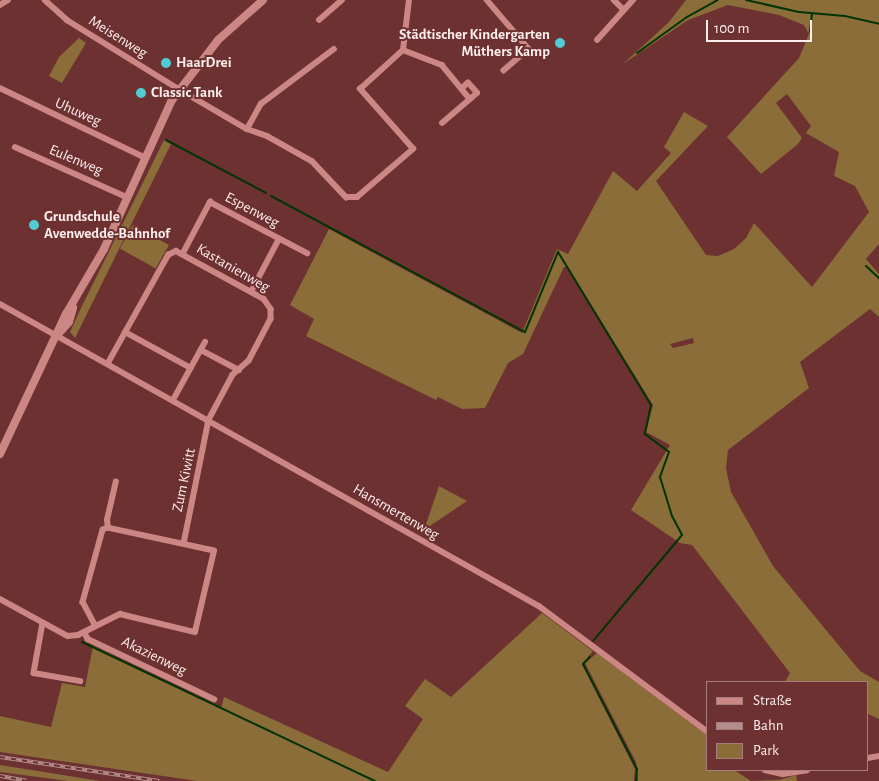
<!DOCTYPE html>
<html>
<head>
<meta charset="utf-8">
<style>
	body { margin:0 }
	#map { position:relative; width:879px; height:781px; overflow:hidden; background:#6d3131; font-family:"Alegreya Sans",sans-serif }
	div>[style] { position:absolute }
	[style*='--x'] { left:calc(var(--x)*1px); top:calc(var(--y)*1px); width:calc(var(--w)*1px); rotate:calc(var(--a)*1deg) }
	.green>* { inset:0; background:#8a6d38; transform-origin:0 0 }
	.stream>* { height:2px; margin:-1px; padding:0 1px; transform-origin:1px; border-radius:1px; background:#013400 }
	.street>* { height:5.5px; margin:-2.75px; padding:0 2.75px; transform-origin:2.75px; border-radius:2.75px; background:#cc8684 }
	.secondary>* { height:8px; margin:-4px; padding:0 4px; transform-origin:4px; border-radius:4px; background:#cc8684 }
	.rail>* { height:4px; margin-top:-2px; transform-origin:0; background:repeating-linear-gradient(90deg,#6d3131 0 5.5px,#b38c8b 0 11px); box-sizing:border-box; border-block:1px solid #b38c8b }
	.dots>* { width:14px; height:14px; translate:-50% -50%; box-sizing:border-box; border:2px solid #6d3131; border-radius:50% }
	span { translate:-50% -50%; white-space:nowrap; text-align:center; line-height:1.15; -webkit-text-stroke:4px #6d3131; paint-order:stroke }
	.poi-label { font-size:15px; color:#fdedec; font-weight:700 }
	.right { translate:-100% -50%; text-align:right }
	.left { translate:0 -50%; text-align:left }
	.street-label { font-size:15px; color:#fdedec }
	.legend { position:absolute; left:706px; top:681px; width:162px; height:90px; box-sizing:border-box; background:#6d3131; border:1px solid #a77c7c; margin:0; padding:6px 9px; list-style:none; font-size:15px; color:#fdedec }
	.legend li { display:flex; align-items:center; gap:10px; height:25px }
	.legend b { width:25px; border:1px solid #a77c7c }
	.scale { position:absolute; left:706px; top:20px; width:106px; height:22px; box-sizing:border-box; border:2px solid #fdedec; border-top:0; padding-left:6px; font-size:15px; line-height:18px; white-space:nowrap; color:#fdedec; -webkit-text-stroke:4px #6d3131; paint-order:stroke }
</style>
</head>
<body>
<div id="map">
	<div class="green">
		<i style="clip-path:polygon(evenodd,686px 0,879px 0,879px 244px,866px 259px,879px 274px,879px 317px,870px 309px,800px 362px,809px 388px,728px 450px,726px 468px,731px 492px,773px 566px,860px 671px,879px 682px,879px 719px,868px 714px,868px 682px,785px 682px,790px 673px,692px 545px,680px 543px,631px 510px,670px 445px,646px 432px,653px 405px,568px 267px,564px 267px,523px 354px,508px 363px,485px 408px,462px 409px,438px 397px,436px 400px,306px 336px,314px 319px,290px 305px,329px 229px,522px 333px,557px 249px,568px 254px,613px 171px,637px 191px,671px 153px,664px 147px,684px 112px,708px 126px,656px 181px,706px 255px,718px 256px,734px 249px,746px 238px,754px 223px,812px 287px,869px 212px,855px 186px,834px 176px,839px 152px,806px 133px,811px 126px,787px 94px,776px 103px,802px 138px,798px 144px,761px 174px,727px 137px,799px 58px,809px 34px,804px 25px,779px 15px,728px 5px,688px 20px,623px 64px,669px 22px,686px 0,693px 338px,694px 343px,673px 348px,670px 344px,693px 338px)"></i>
		<i style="clip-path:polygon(79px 38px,86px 43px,62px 83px,49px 76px,59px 57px)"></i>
		<i style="clip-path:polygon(164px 140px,171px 144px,75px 338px,70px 332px,81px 308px)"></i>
		<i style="left:133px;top:225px;width:41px;height:27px;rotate:29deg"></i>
		<i style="clip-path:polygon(439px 486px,467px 501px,424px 530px)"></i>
		<i style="clip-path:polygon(542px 613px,593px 651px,582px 664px,635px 769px,634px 781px,197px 781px,0 752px,0 716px,51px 727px,62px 683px,85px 687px,93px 646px,221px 708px,224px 697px,388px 772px,423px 719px,405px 706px,425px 679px,451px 697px)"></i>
		<i style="clip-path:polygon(597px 653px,708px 736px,708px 770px,734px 770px,751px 781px,779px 780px,796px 775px,797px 781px,638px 781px,636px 762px,585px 663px)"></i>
		<i style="clip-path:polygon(0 765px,38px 771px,100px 781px,68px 781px,0 772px)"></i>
	</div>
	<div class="stream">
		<i style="--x:746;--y:0;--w:54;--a:12.8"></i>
		<i style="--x:799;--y:12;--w:46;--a:5"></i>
		<i style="--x:845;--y:16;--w:35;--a:13"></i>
		<i style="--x:810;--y:32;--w:19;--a:-84"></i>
		<i style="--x:637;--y:53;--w:62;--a:-35.8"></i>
		<i style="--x:687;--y:17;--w:35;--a:-29"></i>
		<i style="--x:166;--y:140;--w:113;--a:27.9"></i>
		<i style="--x:271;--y:196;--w:288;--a:28.2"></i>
		<i style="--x:525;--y:332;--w:87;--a:-67.6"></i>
		<i style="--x:558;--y:252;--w:179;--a:58.7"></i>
		<i style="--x:651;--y:405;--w:30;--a:102"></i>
		<i style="--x:645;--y:434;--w:30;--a:37"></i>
		<i style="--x:669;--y:452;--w:27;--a:110"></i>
		<i style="--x:660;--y:477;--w:41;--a:72.9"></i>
		<i style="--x:672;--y:516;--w:21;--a:62"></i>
		<i style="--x:682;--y:535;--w:138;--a:130"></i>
		<i style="--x:866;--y:266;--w:18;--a:43"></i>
		<i style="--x:82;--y:642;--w:324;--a:25.4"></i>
		<i style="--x:590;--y:657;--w:10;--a:135"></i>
		<i style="--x:583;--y:664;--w:118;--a:62.8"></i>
		<i style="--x:637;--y:769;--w:12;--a:95"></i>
	</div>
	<div class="street">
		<i style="--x:45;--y:0;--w:30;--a:42"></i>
		<i style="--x:67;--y:20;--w:129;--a:31.7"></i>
		<i style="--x:177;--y:88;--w:81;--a:30.4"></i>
		<i style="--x:247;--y:129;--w:21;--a:19"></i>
		<i style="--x:267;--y:136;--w:51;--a:29.1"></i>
		<i style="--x:312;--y:161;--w:50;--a:46.6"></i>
		<i style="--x:346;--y:197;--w:11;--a:0"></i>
		<i style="--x:357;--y:197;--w:74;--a:-40.6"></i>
		<i style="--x:413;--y:149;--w:80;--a:-131.5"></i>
		<i style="--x:360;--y:89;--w:58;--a:-42.2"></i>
		<i style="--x:403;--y:50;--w:50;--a:-83.2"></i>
		<i style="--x:487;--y:0;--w:65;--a:49.4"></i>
		<i style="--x:529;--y:49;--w:33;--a:139"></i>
		<i style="--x:614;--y:0;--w:13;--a:45"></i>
		<i style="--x:0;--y:5;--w:9;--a:-32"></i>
		<i style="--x:319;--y:20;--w:30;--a:-41"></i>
		<i style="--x:597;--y:40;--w:54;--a:-48"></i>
		<i style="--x:403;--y:50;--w:42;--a:21"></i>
		<i style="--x:442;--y:65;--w:44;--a:50.5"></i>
		<i style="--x:0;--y:88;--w:162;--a:25.6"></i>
		<i style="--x:442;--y:123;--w:46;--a:-40.6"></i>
		<i style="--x:477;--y:93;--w:13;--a:-132"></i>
		<i style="--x:468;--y:83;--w:8;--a:135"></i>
		<i style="--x:247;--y:129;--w:29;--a:-61"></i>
		<i style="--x:261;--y:104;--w:91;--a:-37"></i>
		<i style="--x:15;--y:147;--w:123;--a:24.1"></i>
		<i style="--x:183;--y:253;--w:58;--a:-62.1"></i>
		<i style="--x:210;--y:202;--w:110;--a:27.7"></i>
		<i style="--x:251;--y:292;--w:60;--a:-62.2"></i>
		<i style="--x:0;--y:304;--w:618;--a:29.26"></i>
		<i style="--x:539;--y:606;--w:211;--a:36.7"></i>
		<i style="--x:125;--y:332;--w:75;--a:28.6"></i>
		<i style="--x:201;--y:350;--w:43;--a:27.8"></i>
		<i style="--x:108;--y:363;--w:124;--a:-60.9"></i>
		<i style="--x:168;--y:255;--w:9;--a:-27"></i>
		<i style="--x:176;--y:251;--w:100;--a:28.6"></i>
		<i style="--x:264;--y:299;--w:12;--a:55"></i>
		<i style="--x:271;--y:309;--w:10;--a:90"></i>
		<i style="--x:271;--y:319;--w:47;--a:117.6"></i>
		<i style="--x:249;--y:361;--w:21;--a:139"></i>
		<i style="--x:233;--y:375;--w:51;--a:118.1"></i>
		<i style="--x:209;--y:420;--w:126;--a:101.4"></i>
		<i style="--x:173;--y:400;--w:66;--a:-61.1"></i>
		<i style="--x:108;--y:528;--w:8;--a:-97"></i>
		<i style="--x:107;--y:520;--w:39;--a:-77"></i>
		<i style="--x:0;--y:599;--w:77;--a:28.6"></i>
		<i style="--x:68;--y:636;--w:10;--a:-6"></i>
		<i style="--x:78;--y:635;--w:47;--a:-26.6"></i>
		<i style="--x:120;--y:614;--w:77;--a:13.5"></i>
		<i style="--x:195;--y:632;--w:83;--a:-76.8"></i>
		<i style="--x:214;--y:551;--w:108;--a:-167.8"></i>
		<i style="--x:108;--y:528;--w:5;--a:158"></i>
		<i style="--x:103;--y:530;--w:75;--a:105.5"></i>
		<i style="--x:83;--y:602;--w:27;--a:62"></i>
		<i style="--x:43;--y:623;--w:51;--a:100.2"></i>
		<i style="--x:34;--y:673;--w:47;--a:9.9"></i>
		<i style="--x:85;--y:633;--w:7;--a:63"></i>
		<i style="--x:88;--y:639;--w:140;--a:25.5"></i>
		<i style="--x:868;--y:758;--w:11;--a:-10"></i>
		<i style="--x:765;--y:770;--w:18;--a:13"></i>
		<i style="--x:783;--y:774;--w:24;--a:-9"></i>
	</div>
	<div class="secondary">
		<i style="--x:60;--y:332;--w:13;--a:-48"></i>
		<i style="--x:69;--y:322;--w:15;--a:-74"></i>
		<i style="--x:0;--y:454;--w:155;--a:-64.8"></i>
		<i style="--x:66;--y:314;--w:75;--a:-59.7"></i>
		<i style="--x:104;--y:249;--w:164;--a:-65.5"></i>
		<i style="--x:172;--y:100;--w:76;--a:-52.5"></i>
		<i style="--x:218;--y:40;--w:60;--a:-41.6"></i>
	</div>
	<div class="rail">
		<i style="--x:0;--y:757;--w:161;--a:8.6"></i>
		<i style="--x:0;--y:776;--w:27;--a:10"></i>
	</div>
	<div class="dots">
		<i style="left:560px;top:43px;background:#51ccd4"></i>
		<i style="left:166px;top:63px;background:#51ccd4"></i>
		<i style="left:141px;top:93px;background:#51ccd4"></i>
		<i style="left:34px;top:225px;background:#51ccd4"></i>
	</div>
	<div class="poi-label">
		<span class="right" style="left:550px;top:43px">Städtischer Kindergarten<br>Müthers Kamp</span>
		<span class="left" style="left:176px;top:63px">HaarDrei</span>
		<span class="left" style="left:151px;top:93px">Classic Tank</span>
		<span class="left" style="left:44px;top:225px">Grundschule<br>Avenwedde-Bahnhof</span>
	</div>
	<div class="street-label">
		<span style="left:118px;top:37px;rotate:32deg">Meisenweg</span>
		<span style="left:78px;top:112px;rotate:24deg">Uhuweg</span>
		<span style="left:76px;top:160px;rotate:23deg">Eulenweg</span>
		<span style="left:252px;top:210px;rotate:28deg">Espenweg</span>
		<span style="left:233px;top:268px;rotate:30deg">Kastanienweg</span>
		<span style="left:184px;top:480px;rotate:-78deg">Zum Kiwitt</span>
		<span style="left:396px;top:512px;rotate:30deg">Hansmertenweg</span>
		<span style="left:154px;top:656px;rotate:26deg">Akazienweg</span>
	</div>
	<ul class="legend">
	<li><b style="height:6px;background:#cc8684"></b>Straße</li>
	<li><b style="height:6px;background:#b38c8b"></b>Bahn</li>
	<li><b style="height:14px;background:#8a6d38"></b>Park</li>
	</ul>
	<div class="scale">100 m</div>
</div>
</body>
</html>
